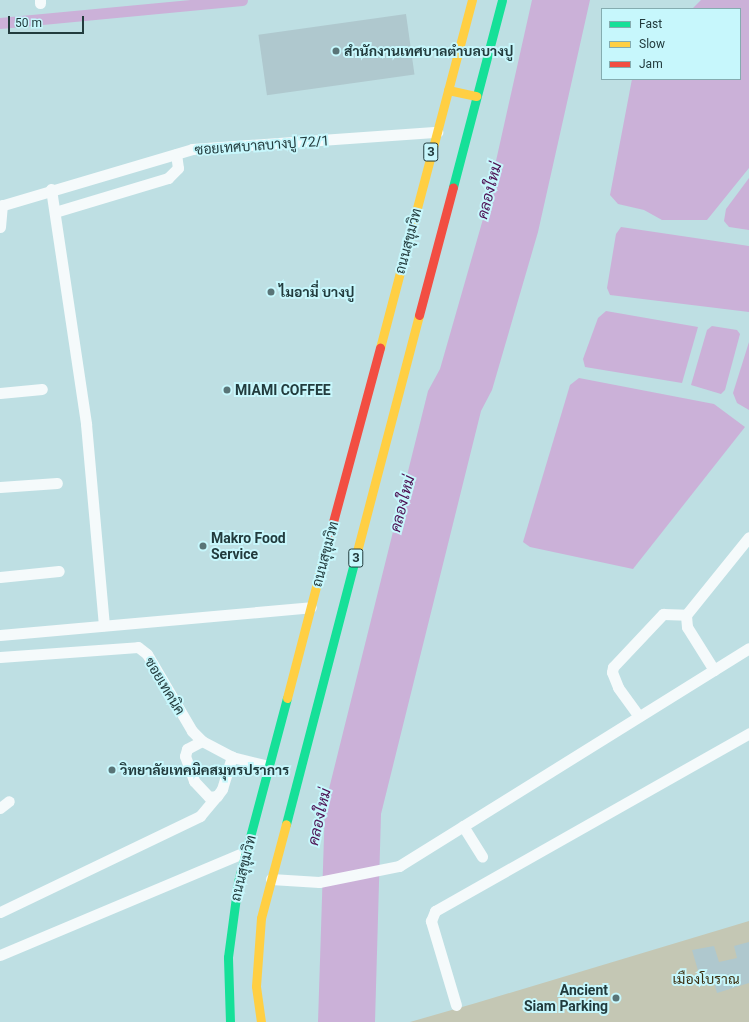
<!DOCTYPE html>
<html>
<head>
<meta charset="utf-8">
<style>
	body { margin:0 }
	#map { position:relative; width:749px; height:1022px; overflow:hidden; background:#bedfe3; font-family:Roboto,Sarabun,sans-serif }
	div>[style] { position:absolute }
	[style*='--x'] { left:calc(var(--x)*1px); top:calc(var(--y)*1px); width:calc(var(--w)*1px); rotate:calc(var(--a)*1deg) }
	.green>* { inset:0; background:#c4c7b4 }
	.water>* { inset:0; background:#cbb1d8 }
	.canal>* { height:11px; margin:-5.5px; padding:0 5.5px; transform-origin:5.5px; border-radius:5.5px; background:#cbb1d8 }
	.building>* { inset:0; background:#afc8ce; transform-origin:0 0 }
	.street>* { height:11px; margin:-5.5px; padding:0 5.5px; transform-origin:5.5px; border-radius:5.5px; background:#f5fafb }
	.fast>* { height:9px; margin:-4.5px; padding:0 4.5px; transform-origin:4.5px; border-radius:4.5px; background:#16e098 }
	.slow>* { height:9px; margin:-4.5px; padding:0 4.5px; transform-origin:4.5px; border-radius:4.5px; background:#ffcf43 }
	.jam>* { height:9px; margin:-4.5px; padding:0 4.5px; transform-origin:4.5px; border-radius:4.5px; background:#f24e42 }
	.dots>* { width:11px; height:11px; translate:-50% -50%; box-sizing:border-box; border:2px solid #c7f7fc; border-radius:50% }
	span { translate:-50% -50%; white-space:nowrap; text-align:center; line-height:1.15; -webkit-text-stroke:4px #c7f7fc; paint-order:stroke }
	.shield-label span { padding:1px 3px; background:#c7f7fc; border:1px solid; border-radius:3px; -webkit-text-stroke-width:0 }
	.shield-label { font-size:13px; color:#223b3d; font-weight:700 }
	.poi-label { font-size:14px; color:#223b3d; font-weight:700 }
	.left { translate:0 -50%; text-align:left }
	.right { translate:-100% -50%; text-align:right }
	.street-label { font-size:14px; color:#223b3d }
	.park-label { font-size:14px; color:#3b2e0f }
	.water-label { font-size:15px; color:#4c0e51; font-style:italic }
	.legend { position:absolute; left:601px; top:8px; width:140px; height:72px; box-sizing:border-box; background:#c7f7fc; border:1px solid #85acb0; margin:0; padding:5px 7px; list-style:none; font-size:12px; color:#223b3d }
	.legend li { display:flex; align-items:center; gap:8px; height:20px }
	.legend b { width:20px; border:1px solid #85acb0 }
	.scale { position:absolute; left:8px; top:16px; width:76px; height:18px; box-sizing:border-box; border:2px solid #223b3d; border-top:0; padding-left:5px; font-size:12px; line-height:14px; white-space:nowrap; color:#223b3d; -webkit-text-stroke:3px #c7f7fc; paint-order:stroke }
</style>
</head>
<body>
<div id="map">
	<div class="green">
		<i style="clip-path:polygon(749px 921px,749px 1022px,410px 1022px,476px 1003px)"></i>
	</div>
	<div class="water">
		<i style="clip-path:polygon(532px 0,590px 0,538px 232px,492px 390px,481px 411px,381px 814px,375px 1022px,318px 1022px,325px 805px,428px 391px,440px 369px,483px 219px)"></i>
		<i style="clip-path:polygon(701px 0,749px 0,749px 168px,707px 220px,662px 220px,644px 210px,618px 204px,610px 195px,632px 79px,740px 79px,740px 9px,692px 9px)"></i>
		<i style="clip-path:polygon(749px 178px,749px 230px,729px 227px,724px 221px,726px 209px)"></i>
		<i style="clip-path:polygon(621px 227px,749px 246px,749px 312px,610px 295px,607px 288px,616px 234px)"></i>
		<i style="clip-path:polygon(606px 311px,698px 327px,682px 383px,585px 367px,583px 359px,598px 318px)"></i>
		<i style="clip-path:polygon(712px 326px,737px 330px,740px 334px,725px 390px,721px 394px,691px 385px,707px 330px)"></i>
		<i style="clip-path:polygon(749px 342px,749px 410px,737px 403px,733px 393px)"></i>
		<i style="clip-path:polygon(579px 378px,714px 404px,745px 427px,633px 569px,530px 547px,523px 542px,570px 385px)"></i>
	</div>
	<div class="canal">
		<i style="--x:0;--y:23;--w:243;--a:-5.4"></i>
	</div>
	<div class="building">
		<i style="left:406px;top:14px;width:61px;height:149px;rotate:82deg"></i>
		<i style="clip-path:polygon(749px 942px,749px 983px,717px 993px,714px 982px,708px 984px,704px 972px,699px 974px,692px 950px,714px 946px,719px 962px,737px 958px,734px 946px)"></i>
	</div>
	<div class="street">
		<i style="--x:40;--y:0;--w:3;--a:90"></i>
		<i style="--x:51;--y:189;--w:238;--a:81.5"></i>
		<i style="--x:86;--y:424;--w:202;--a:84.9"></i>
		<i style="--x:0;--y:206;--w:200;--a:-16.5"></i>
		<i style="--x:192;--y:149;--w:246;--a:-4"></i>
		<i style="--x:55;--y:212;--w:118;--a:-16.7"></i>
		<i style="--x:168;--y:178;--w:14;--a:-45"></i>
		<i style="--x:178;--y:168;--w:14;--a:-98"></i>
		<i style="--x:0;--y:227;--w:22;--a:-85"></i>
		<i style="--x:0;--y:393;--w:42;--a:-5.4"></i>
		<i style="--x:0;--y:487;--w:57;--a:-4"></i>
		<i style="--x:0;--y:577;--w:59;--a:-5.8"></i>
		<i style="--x:0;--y:635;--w:312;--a:-5.1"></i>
		<i style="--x:0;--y:657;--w:138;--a:-4.1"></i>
		<i style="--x:138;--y:647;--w:11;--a:38"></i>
		<i style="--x:147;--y:654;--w:89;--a:59.7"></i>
		<i style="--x:192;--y:731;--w:14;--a:45"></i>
		<i style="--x:202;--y:741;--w:34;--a:28"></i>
		<i style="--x:232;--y:757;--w:38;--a:14"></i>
		<i style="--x:714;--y:670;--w:51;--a:-122.1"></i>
		<i style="--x:687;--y:627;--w:12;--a:-95"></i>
		<i style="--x:686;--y:615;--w:100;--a:-51.1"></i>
		<i style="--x:638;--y:715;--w:34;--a:-126"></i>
		<i style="--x:618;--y:687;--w:16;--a:-112"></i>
		<i style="--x:612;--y:672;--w:5;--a:-79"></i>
		<i style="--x:613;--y:667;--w:73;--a:-46.7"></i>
		<i style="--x:663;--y:614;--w:23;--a:2"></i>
		<i style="--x:202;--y:741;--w:17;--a:152"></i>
		<i style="--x:187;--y:749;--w:7;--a:106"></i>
		<i style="--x:185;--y:756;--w:27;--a:70"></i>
		<i style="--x:194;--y:781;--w:22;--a:47"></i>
		<i style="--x:209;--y:797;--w:8;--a:-7"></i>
		<i style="--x:217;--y:796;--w:9;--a:-54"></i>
		<i style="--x:222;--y:789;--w:34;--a:-73"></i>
		<i style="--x:0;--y:808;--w:11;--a:-38"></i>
		<i style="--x:463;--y:826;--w:36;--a:58"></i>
		<i style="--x:271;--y:879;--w:48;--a:3.6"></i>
		<i style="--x:319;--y:882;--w:82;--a:-11.3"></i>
		<i style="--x:399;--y:866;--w:412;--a:-31.9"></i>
		<i style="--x:0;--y:912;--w:222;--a:-25.6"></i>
		<i style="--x:200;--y:816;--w:26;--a:-50"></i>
		<i style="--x:0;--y:955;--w:268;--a:-22.8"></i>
		<i style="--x:456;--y:1005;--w:88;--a:-106.6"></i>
		<i style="--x:431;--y:921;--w:11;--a:-68"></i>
		<i style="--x:435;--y:911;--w:361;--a:-29.5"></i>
	</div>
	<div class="fast">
		<i style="--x:453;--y:187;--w:193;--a:-75.3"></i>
		<i style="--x:286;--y:824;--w:274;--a:-75.4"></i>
		<i style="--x:230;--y:1022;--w:65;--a:-91.8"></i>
		<i style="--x:228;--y:957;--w:76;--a:-82.4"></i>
		<i style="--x:238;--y:882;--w:190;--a:-75.1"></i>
	</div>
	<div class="slow">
		<i style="--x:448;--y:90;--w:29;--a:12"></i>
		<i style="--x:380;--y:348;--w:360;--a:-75.2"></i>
		<i style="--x:355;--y:559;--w:252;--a:-75.3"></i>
		<i style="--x:287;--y:698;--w:171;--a:-75.4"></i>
		<i style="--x:261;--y:1022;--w:36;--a:-98"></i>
		<i style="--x:256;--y:986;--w:68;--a:-85.8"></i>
		<i style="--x:261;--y:918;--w:97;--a:-75.1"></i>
	</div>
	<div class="jam">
		<i style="--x:419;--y:315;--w:132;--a:-75.1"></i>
		<i style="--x:330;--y:533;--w:192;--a:-74.9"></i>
	</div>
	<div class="dots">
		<i style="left:336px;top:51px;background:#597477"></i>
		<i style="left:271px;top:292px;background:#597477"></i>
		<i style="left:227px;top:390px;background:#597477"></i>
		<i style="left:203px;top:546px;background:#597477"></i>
		<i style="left:112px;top:770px;background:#597477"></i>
		<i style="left:616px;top:998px;background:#597477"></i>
	</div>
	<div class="shield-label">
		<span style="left:431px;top:152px">3</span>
		<span style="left:356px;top:558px">3</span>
	</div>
	<div class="poi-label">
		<span class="left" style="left:344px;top:51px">สำนักงานเทศบาลตำบลบางปู</span>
		<span class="left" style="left:279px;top:292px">ไมอามี่ บางปู</span>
		<span class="left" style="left:235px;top:390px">MIAMI COFFEE</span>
		<span class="left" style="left:211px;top:546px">Makro Food<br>Service</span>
		<span class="left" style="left:120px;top:770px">วิทยาลัยเทคนิคสมุทรปราการ</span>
		<span class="right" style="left:608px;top:998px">Ancient<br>Siam Parking</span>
	</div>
	<div class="street-label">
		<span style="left:262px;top:145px;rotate:-4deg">ซอยเทศบาลบางปู 72/1</span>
		<span style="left:408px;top:241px;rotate:-75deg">ถนนสุขุมวิท</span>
		<span style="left:325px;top:554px;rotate:-75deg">ถนนสุขุมวิท</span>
		<span style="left:165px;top:686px;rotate:59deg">ซอยเทคนิค</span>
		<span style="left:243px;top:868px;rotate:-76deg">ถนนสุขุมวิท</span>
	</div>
	<div class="park-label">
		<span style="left:706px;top:979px">เมืองโบราณ</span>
	</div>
	<div class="water-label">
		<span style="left:490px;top:191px;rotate:-75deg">คลองใหม่</span>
		<span style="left:403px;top:504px;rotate:-75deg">คลองใหม่</span>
		<span style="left:320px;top:817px;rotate:-77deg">คลองใหม่</span>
	</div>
	<ul class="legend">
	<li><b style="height:5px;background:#16e098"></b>Fast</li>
	<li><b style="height:5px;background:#ffcf43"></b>Slow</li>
	<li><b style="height:5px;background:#f24e42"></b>Jam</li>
	</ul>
	<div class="scale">50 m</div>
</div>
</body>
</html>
